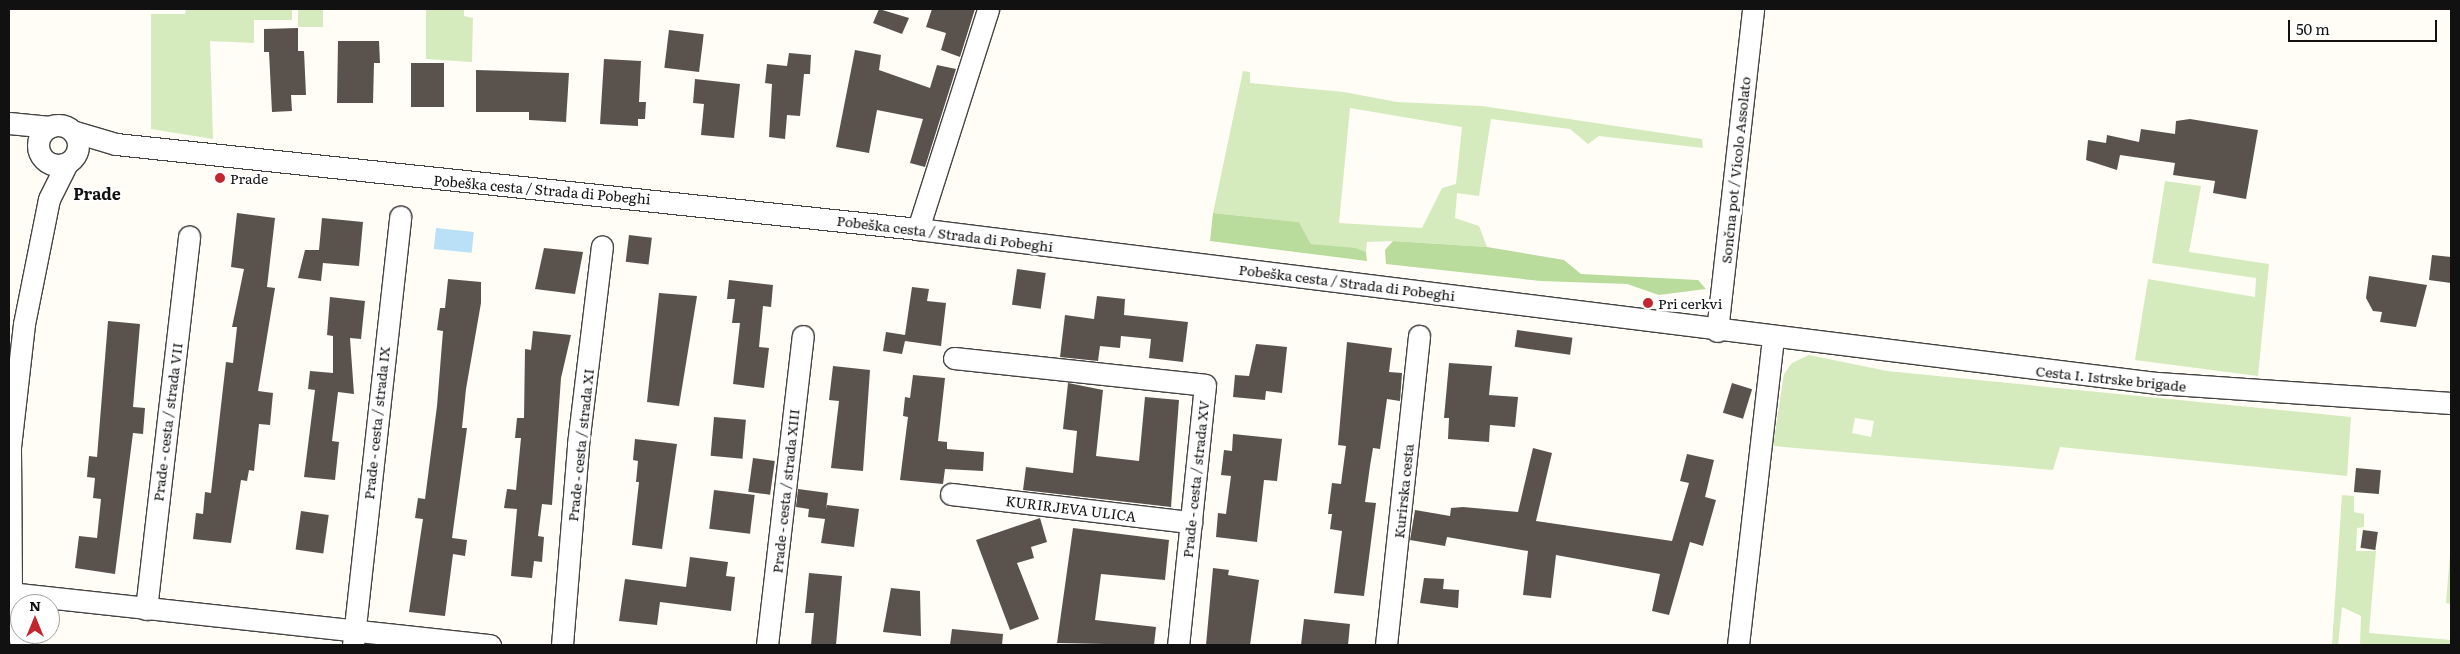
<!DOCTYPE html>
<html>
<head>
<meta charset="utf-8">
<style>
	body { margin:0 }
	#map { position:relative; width:2460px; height:654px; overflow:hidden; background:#fffdf5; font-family:Literata,serif }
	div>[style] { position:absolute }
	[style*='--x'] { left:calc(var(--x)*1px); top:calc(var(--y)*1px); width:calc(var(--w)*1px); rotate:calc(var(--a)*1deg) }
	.green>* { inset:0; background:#d5ebbd; transform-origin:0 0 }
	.forest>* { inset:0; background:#b9dc9c }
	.water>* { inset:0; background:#b9e0f7; transform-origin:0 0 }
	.building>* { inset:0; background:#5a524d; transform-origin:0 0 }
	.roads { filter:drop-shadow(1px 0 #444) drop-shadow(-1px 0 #444) drop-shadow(0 1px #444) drop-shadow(0 -1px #444) }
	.minor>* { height:21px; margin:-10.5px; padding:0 10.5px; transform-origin:10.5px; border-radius:10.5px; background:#fff }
	.minor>.ring { margin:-10.5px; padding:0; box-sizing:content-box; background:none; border:21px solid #fff; border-radius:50% }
	.dots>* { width:14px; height:14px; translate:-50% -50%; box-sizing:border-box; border:2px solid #fff; border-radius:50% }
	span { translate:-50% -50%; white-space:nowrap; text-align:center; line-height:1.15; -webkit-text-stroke:5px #fff; paint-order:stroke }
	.street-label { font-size:14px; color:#111 }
	.poi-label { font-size:14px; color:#111 }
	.left { translate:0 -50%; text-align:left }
	.quarter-label { font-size:16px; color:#111; font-weight:700 }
	.frame { position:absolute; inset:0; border:10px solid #111; pointer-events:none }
	.north { position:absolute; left:10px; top:594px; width:50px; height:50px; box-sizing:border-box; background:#fff; border:1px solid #a0a0a0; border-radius:50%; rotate:0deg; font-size:14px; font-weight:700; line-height:20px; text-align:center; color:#111 }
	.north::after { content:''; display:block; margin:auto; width:18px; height:22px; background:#c4262e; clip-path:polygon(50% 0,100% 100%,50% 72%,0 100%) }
	.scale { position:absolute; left:2288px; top:20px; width:149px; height:22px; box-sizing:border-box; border:2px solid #111; border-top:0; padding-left:6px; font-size:15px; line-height:18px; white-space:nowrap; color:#111; -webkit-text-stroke:4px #fff; paint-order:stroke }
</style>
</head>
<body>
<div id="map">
	<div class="green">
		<i style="clip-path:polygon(186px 9px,292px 9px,292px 20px,254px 20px,254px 43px,210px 41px,213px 139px,151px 129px,151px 14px,185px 14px)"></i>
		<i style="left:298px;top:9px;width:25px;height:18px"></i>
		<i style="clip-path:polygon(426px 9px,464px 9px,464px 16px,473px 18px,472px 62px,426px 59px)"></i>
		<i style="clip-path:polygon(evenodd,1243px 71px,1250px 72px,1250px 83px,1344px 92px,1397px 102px,1482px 106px,1702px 139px,1703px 148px,1599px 136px,1588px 144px,1570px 129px,1491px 119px,1479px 196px,1457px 193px,1455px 218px,1479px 226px,1487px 247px,1393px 241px,1367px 242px,1366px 252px,1311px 244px,1299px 222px,1213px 213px,1243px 71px,1350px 108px,1462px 127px,1456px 184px,1442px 188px,1422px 228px,1339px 223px,1350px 108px)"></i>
		<i style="clip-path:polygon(2165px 181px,2201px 186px,2189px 252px,2269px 264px,2258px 376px,2135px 360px,2148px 279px,2255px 297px,2256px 278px,2152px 263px)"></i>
		<i style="clip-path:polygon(evenodd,1809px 355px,1887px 371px,2351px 417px,2347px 476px,2060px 447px,2053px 470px,1773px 446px,1784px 374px,1792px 363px,1809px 355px,1855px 418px,1874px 421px,1871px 437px,1852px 433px,1855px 418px)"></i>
		<i style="clip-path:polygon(2342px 495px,2354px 496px,2354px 512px,2364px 514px,2364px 527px,2357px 528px,2356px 551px,2376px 551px,2369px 633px,2451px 640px,2451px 645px,2360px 645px,2361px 616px,2342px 607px,2338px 645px,2332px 645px)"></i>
		<i style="clip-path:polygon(2451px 542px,2451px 604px,2446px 603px)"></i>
	</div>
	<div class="forest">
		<i style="clip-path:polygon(1213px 213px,1299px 222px,1311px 244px,1355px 248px,1366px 252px,1367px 261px,1210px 241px)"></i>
		<i style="clip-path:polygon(1393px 241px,1487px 247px,1564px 260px,1581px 274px,1698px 280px,1706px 289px,1659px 295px,1627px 284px,1541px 281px,1386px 264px,1385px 250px)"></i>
	</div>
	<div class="water">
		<i style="left:436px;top:228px;width:38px;height:21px;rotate:6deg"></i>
	</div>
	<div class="building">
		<i style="clip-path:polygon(879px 9px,909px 18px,902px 34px,873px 23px)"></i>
		<i style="clip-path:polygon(932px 9px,975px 9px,960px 57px,941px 50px,946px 33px,926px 27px)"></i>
		<i style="clip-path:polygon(298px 28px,298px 51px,304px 51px,306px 95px,291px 95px,292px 111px,272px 112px,269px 52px,264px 52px,264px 29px)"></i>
		<i style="left:669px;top:30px;width:35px;height:38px;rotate:7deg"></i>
		<i style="clip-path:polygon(338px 41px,379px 41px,380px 63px,374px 63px,373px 103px,337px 103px)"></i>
		<i style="clip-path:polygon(855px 50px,881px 55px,879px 70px,930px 88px,937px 65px,956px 69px,925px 167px,910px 163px,923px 119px,877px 110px,869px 153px,836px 147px)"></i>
		<i style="clip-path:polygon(789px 53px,811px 55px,810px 74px,804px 74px,800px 116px,787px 115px,785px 139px,769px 137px,772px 84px,765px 83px,767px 64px,787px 66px)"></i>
		<i style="clip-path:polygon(604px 59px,641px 61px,639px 102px,646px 102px,645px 119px,638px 119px,638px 126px,600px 124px)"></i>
		<i style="left:411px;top:63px;width:33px;height:44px"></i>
		<i style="clip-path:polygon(476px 70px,569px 73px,566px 122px,529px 120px,529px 112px,476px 112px)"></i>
		<i style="clip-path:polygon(695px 79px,740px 84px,734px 138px,701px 135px,704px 104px,693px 103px)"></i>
		<i style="clip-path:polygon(2190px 119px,2258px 130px,2246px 199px,2213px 193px,2215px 181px,2173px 175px,2175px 163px,2120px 155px,2117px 170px,2086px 160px,2088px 140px,2106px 143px,2107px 135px,2139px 142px,2141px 129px,2175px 134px,2176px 121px)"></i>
		<i style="clip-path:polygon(237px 213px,275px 218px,267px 287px,275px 288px,258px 391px,273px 393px,270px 425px,259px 424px,254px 471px,249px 470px,247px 481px,241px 480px,231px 543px,193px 539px,196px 513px,203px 514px,205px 492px,211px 493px,226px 362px,233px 363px,237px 327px,232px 327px,244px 269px,231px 267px)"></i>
		<i style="clip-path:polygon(322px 218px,363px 222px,359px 266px,323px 263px,321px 281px,298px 278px,305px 250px,319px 250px)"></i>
		<i style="left:629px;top:235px;width:23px;height:27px;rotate:7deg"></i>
		<i style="clip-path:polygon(544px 248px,583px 252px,575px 294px,535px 289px)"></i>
		<i style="clip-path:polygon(2432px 255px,2451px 257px,2451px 283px,2429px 280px)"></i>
		<i style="left:1017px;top:269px;width:29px;height:36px;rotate:8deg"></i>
		<i style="clip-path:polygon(2369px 276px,2427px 285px,2416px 327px,2380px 322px,2382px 312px,2373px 311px,2366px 298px)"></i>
		<i style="clip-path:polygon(448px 279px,481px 282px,481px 303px,466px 389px,462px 428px,467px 428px,452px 538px,467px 540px,465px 556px,453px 554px,445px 616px,409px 612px,423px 519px,415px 518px,418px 498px,425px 499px,437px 406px,443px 331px,437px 330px,440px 308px,445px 308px)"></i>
		<i style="clip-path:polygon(729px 280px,773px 285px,771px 307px,763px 306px,759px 347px,769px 348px,764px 388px,733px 384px,740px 323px,732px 323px,735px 299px,727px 299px)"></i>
		<i style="clip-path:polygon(912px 287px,929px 289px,927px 301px,946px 303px,941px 346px,905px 341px,902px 354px,883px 351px,886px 332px,905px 335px)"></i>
		<i style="clip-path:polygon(659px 293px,697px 296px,679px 406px,647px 402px)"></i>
		<i style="clip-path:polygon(1097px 296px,1125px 299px,1124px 315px,1188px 322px,1183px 362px,1149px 358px,1151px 339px,1121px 336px,1120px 348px,1100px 346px,1098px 361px,1060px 357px,1065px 315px,1094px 319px)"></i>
		<i style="clip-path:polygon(330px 297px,365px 301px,361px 339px,350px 338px,354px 394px,338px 392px,332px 441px,339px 442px,335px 480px,304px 477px,315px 390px,308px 389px,310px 371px,333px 373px,333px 336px,327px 335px)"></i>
		<i style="clip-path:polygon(108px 321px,140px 324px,133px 407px,145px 408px,143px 434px,133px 433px,115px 574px,75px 568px,79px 536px,97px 538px,101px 499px,93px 498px,95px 478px,87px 477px,89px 456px,97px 457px)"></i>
		<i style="left:1517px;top:330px;width:56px;height:17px;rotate:8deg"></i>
		<i style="clip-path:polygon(533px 331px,571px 335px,561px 378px,552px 505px,542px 504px,538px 536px,544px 537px,542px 562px,534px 561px,532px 578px,511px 576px,517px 509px,504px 508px,507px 489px,516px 490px,521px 438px,515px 438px,517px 418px,524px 418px,525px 349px,531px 350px)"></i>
		<i style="clip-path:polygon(1347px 342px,1392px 348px,1389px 372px,1402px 373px,1400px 401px,1387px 399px,1380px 449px,1373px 448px,1370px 466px,1365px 502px,1376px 503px,1364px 596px,1334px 593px,1342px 531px,1330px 529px,1332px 514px,1328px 514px,1332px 483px,1341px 484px,1346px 446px,1338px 445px)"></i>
		<i style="clip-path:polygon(1256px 344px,1287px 347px,1282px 393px,1266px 391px,1265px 400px,1233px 397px,1235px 375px,1249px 376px)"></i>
		<i style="clip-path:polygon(1449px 363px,1492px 366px,1489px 395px,1518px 397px,1515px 427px,1490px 425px,1489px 442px,1448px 439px,1449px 418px,1444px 418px)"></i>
		<i style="clip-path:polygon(833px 366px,870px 370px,863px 471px,831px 468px,839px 401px,829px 400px)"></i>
		<i style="clip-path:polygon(913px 375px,945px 378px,938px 441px,947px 442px,947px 449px,984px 452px,983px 471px,945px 469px,943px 484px,900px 480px,908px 417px,903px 416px,905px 397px,910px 398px)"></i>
		<i style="clip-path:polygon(1068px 383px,1103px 390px,1096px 456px,1139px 461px,1145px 397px,1179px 400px,1171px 507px,1023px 490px,1026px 467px,1073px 473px,1077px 431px,1063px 429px)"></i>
		<i style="left:1732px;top:383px;width:21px;height:31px;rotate:17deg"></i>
		<i style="left:714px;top:417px;width:32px;height:39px;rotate:5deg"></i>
		<i style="clip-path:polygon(1233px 434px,1282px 439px,1277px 481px,1264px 480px,1257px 542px,1216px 537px,1218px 513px,1226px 514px,1231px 476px,1221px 475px,1224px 450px,1232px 451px)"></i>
		<i style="clip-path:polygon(635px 439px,677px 444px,662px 549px,632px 545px,639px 482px,636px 482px,638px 461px,633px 460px)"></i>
		<i style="clip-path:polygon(1533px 448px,1552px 453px,1536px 521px,1672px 541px,1689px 483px,1680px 481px,1687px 454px,1714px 460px,1705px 497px,1716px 500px,1703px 546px,1690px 542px,1669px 615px,1652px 611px,1660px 574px,1556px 555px,1551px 598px,1523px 595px,1528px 551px,1447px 537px,1445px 546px,1410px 540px,1415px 510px,1450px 516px,1451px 508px,1463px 507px,1518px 512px)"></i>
		<i style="left:753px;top:458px;width:22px;height:34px;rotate:8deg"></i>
		<i style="left:2356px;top:468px;width:25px;height:24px;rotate:5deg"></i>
		<i style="clip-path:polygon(798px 489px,828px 493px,826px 510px,827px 505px,859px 509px,854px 547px,821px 543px,825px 519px,808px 517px,809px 509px,796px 507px)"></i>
		<i style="left:714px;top:490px;width:41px;height:39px;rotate:7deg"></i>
		<i style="left:301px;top:511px;width:28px;height:39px;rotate:8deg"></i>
		<i style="clip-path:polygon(1040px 518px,1047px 542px,1031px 547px,1034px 558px,1017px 563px,1039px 619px,1010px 630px,976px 540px)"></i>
		<i style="clip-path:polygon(1073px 528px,1169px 540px,1165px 580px,1101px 574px,1095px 620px,1156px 627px,1154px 645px,1057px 643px)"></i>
		<i style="left:2363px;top:530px;width:15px;height:18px;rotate:8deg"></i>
		<i style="clip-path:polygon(690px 557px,728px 562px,726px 576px,735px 577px,731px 611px,660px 602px,657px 625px,619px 621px,625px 579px,686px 587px)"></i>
		<i style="clip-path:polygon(1213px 568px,1229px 570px,1228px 575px,1259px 580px,1250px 645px,1206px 645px)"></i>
		<i style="clip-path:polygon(809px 573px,842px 576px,836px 645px,811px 645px,814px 613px,805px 613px)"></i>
		<i style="clip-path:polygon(1424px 578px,1444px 579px,1443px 589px,1459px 590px,1458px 608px,1420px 603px)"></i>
		<i style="clip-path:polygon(891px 588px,920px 591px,921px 636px,883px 632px)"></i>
		<i style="clip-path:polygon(1304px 619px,1350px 624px,1348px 645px,1301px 645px)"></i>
		<i style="clip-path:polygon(952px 629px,1003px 634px,1002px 645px,950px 645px)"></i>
	</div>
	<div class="roads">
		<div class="minor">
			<i style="--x:9;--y:123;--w:41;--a:5.6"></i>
			<i class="ring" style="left:38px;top:125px;width:19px;height:19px"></i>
			<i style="--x:72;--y:131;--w:46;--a:16.5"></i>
			<i style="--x:116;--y:144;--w:806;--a:6.05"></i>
			<i style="--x:918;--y:229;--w:1249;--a:7.09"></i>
			<i style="--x:2157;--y:383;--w:295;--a:3.9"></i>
			<i style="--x:918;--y:229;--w:231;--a:-72.3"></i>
			<i style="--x:1717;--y:331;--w:324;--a:-83.6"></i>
			<i style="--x:954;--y:358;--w:252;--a:6.1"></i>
			<i style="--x:1205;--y:385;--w:261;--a:95.9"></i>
			<i style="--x:951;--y:494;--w:242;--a:6.7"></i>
			<i style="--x:9;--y:593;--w:484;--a:6.2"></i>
			<i style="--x:146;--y:609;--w:375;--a:-83.4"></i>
			<i style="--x:21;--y:645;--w:53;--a:-100.9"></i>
			<i style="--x:11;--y:593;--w:146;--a:-90.4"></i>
			<i style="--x:10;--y:447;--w:124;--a:-83.5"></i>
			<i style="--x:24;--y:324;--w:127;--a:-78.7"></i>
			<i style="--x:49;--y:199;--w:40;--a:-63.4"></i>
			<i style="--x:353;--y:645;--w:431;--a:-83.7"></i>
			<i style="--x:562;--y:645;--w:202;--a:-85.4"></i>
			<i style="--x:578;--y:444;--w:199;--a:-83.1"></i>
			<i style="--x:767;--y:645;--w:311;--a:-83.4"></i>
			<i style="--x:1386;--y:645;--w:311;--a:-83.9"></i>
			<i style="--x:1738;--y:645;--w:309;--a:-83.5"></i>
		</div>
	</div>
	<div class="dots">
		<i style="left:220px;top:178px;background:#c4262e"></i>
		<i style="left:1648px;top:303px;background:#c4262e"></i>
	</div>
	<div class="street-label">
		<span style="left:1735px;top:170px;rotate:-84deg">Sončna pot / Vicolo Assolato</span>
		<span style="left:542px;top:189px;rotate:5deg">Pobeška cesta / Strada di Pobeghi</span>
		<span style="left:945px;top:233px;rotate:7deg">Pobeška cesta / Strada di Pobeghi</span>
		<span style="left:1347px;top:282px;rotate:7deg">Pobeška cesta / Strada di Pobeghi</span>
		<span style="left:2111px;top:378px;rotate:6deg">Cesta I. Istrske brigade</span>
		<span style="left:167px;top:422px;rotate:-83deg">Prade - cesta / strada VII</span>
		<span style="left:376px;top:423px;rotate:-84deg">Prade - cesta / strada IX</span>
		<span style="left:580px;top:445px;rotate:-84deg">Prade - cesta / strada XI</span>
		<span style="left:1195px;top:479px;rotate:-84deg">Prade - cesta / strada XV</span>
		<span style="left:785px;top:491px;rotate:-84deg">Prade - cesta / strada XIII</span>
		<span style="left:1403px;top:491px;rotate:-84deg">Kurirska cesta</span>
		<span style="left:1071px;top:508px;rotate:7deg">KURIRJEVA ULICA</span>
	</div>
	<div class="poi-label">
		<span class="left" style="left:230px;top:178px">Prade</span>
		<span class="left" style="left:1658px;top:303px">Pri cerkvi</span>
	</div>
	<div class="quarter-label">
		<span style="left:97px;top:193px">Prade</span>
	</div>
	<div class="frame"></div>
	<div class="north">N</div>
	<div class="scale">50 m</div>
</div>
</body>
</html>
